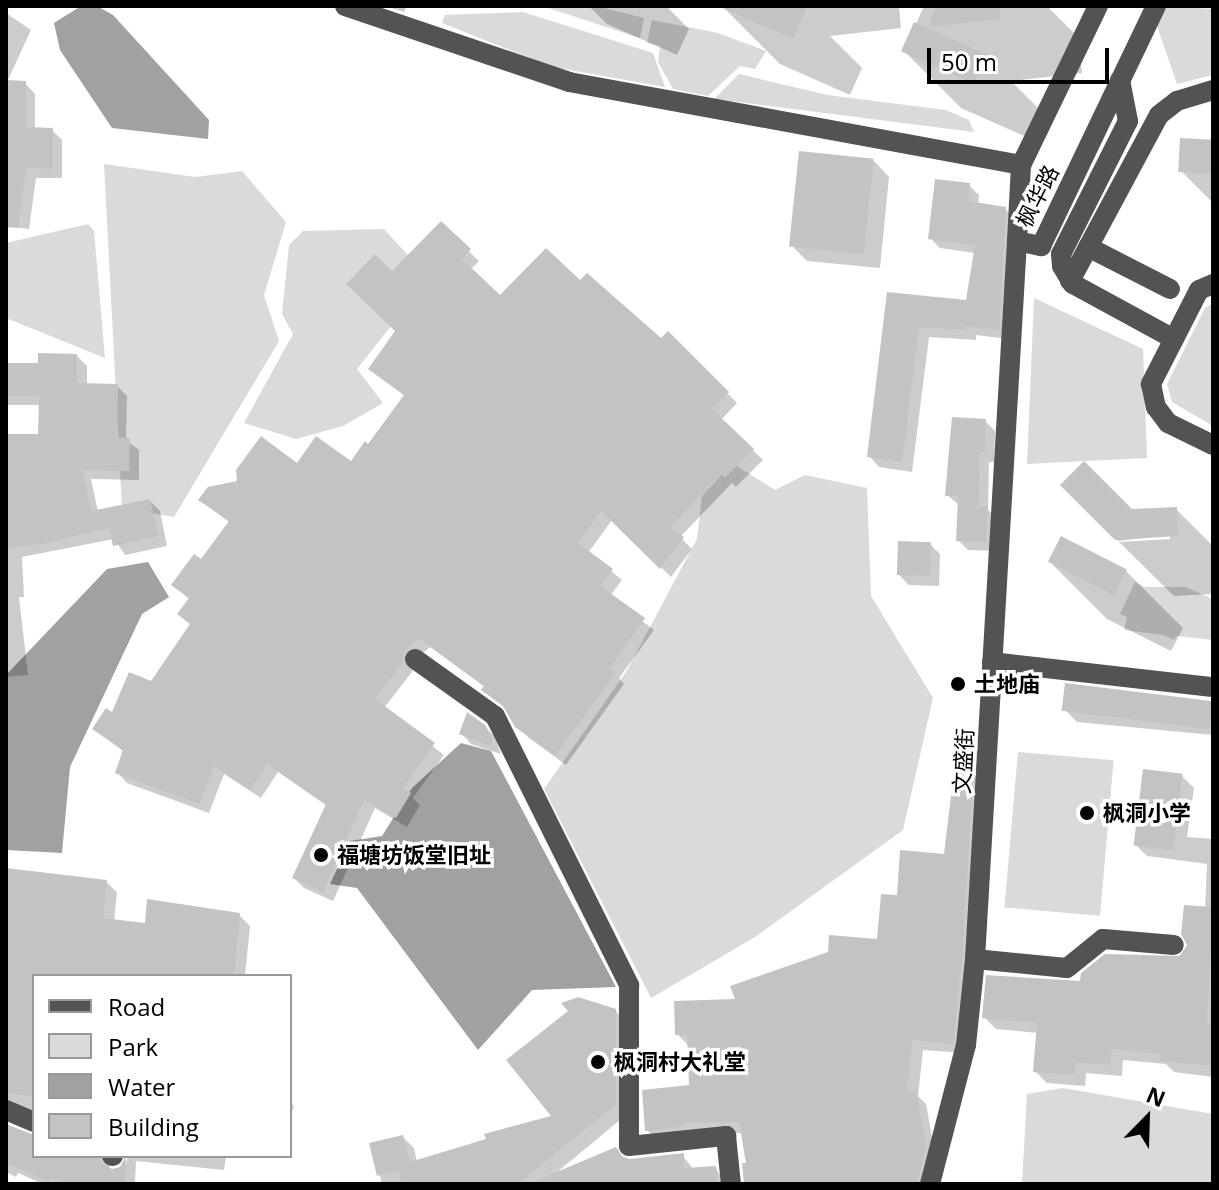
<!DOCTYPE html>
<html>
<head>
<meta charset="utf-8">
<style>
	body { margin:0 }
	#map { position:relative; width:1219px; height:1190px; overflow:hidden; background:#fff; font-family:"Open Sans","Noto Sans SC",sans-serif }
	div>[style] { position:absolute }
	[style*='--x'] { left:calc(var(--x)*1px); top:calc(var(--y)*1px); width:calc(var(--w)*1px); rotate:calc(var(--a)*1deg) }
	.green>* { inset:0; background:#dadada; transform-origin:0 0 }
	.water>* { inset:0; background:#a1a1a1 }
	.shadow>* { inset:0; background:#0003 }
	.building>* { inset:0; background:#c3c3c3; transform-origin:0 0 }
	.minor>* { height:20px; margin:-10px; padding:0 10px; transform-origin:10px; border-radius:10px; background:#535353 }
	.dots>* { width:22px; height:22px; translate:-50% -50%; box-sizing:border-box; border:4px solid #fff; border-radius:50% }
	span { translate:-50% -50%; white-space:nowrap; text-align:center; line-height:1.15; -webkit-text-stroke:7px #fff; paint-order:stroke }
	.street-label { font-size:22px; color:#000 }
	.poi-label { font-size:22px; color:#000; font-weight:700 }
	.left { translate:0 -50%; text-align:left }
	.frame { position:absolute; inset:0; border:8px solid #000; pointer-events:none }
	.legend { position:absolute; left:32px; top:974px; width:260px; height:184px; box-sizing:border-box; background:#fff; border:2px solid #999; margin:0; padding:10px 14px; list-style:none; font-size:24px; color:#000 }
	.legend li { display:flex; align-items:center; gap:16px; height:40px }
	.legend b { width:40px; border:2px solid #999 }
	.north { position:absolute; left:1107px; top:1078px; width:80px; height:80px; -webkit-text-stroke:6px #fff; paint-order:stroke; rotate:23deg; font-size:22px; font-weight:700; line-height:32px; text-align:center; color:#000 }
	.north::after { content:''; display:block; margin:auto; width:28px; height:36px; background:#000; clip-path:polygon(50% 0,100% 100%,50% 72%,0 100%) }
	.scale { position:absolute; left:927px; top:48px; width:182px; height:36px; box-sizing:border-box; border:4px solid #000; border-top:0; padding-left:10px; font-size:24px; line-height:28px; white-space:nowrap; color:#000; -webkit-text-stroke:6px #fff; paint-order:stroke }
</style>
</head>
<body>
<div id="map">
	<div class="green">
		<i style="clip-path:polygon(542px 6px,596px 6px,644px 18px,640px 38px)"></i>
		<i style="clip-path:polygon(1164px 6px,1213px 9px,1213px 75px,1177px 84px,1156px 23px)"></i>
		<i style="clip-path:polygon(523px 12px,653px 53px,665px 87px,553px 67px,442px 23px,445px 15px)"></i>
		<i style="clip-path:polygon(652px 20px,718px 33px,766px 51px,755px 69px,740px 66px,708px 96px,673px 89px,658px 62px,660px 46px,647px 43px)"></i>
		<i style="clip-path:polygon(739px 74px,827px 95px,946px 110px,969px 120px,974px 132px,714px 99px)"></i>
		<i style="clip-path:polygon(104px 164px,195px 177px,242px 171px,286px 222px,264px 295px,279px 341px,174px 517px,122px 508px)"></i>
		<i style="clip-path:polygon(88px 224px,94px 231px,105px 358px,6px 318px,6px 243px)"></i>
		<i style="clip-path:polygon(384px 229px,429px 278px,357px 369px,383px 403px,343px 426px,296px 439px,244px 423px,293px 334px,282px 314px,289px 245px,303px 231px)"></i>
		<i style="clip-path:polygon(1034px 298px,1143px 349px,1147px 458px,1027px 464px)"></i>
		<i style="clip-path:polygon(1213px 303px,1213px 426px,1172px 402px,1167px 384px,1205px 308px)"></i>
		<i style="clip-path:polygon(732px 463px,775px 490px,805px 475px,867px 488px,871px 596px,933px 698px,903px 830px,755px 937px,651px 998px,544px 789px,626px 672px,697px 539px,702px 496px)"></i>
		<i style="clip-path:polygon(1135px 582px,1144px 587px,1185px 587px,1213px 599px,1213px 640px,1176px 636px,1174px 640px,1164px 635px,1124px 630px,1127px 617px,1120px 614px)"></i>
		<i style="left:1018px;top:752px;width:96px;height:156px;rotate:5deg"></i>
		<i style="clip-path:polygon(1063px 1088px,1213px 1114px,1213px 1184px,1022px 1184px,1027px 1094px)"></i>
	</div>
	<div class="water">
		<i style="clip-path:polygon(81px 6px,97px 6px,113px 15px,209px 120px,208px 139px,112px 128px,60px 50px,54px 23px)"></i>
		<i style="clip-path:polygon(148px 562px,169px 597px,142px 614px,70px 767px,62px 853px,6px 850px,6px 675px,107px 569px)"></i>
		<i style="clip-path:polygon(461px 743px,491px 751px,616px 987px,532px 990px,478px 1050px,357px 888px,330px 884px,350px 841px,382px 836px,412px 788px)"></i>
	</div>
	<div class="shadow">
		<i style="clip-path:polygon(385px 6px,407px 6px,404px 12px)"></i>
		<i style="clip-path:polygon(589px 6px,666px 6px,689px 29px,677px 55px,607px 24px)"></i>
		<i style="clip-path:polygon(899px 6px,901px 28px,830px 36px,862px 68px,850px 95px,780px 64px,723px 7px)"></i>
		<i style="clip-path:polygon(924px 6px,1047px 6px,1078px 37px,1082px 73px,1011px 81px,1043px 113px,1031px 139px,961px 108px,904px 51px)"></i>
		<i style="clip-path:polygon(6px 13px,31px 30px,7px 82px,25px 83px,35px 94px,35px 129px,52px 130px,62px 140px,62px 178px,36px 178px,29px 229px,6px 226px)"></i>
		<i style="clip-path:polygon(1213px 142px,1213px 203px,1181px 171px)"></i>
		<i style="clip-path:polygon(874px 161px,889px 177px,880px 268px,807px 261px,791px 245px)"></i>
		<i style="clip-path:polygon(969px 185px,979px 195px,978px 205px,1005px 209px,1015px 220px,1008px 339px,976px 335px,976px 340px,929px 337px,912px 472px,879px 467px,869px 456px,889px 294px,967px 302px,975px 253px,940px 248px,930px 238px)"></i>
		<i style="clip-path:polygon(441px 224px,479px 261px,470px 270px,500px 298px,580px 283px,661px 341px,668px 334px,737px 403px,721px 420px,763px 460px,736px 487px,732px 483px,680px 537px,692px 549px,671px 577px,612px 520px,588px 553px,622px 580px,610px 596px,654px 630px,619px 678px,624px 684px,566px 765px,528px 737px,508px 710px,483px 690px,485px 687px,430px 647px,414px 661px,412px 672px,384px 708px,444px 755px,413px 798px,420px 805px,407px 827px,375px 808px,333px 901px,304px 888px,294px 878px,327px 806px,278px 772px,261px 798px,224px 774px,209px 813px,127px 783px,117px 772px,124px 752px,95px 729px,152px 683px,191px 625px,180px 614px,190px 600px,174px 585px,202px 562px,230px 523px,201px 500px,298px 465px,351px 464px,369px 447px,405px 396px,371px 369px,398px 331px,392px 274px)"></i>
		<i style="clip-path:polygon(77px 356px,87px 366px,87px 386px,117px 386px,127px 396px,126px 440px,139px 450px,139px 480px,91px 479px,98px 512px,150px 501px,160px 511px,167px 546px,125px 555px,114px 539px,22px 557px,24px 597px,19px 597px,28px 675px,6px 677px,6px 436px,40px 436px,41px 405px,6px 405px,6px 365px,40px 365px)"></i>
		<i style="clip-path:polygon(985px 421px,995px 431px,994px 462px,989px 462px,988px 510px,998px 519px,996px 551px,968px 550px,958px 540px,959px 505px,947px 495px)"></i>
		<i style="clip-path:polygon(1063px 485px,1132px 511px,1176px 509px,1213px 546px,1213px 594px,1174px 596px,1119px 542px,1170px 539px,1170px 535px,1118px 541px)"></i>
		<i style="clip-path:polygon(930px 544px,940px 554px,939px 586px,909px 585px,899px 575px)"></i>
		<i style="clip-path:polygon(1050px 562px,1126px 571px,1183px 628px,1171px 651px,1107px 619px)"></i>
		<i style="clip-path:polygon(1213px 702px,1213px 735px,1077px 722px,1065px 710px)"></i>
		<i style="clip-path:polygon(484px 726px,495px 737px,501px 754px,471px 744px,461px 733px)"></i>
		<i style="clip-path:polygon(974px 741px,985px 753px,964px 1053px,923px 1050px,918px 1096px,926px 1104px,936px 1159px,930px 1184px,746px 1184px,749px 1165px,743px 1133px,693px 1134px,658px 1141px,647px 1130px,691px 1087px,689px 1046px,677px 1034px,738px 1001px,878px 942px,899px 898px,946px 856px)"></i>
		<i style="clip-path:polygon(1182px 776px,1194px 788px,1187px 837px,1213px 839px,1213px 1077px,1174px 1072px,1166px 1064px,1123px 1060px,1122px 1076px,1086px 1073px,1085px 1086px,1047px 1083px,1035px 1071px,1038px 1033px,996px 1029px,984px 1017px,1187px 953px,1205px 909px,1207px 864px,1147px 856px,1135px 844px)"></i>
		<i style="clip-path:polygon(6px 870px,106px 882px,117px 892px,114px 922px,147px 925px,239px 915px,250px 926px,245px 976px,34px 976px,34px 1114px,6px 1115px)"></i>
		<i style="clip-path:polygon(615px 1010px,626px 1022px,626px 1115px,556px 1173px,616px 1150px,626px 1160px,683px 1156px,694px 1170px,715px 1168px,727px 1184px,382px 1184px,372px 1145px,403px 1137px,414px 1148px,417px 1162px,555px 1117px)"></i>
		<i style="clip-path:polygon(290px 1102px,294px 1106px,290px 1117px)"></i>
		<i style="clip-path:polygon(6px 1126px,34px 1137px,34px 1156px,118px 1156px,111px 1160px,109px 1170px,114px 1171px,126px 1164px,128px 1156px,226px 1156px,224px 1170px,136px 1161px,135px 1184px,43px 1184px,18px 1173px,16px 1177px,6px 1172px)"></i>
	</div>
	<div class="building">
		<i style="clip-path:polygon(718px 6px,807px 6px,793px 39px)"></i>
		<i style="clip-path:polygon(937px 6px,1000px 6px,1000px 19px,928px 27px)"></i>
		<i style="left:914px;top:22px;width:80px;height:32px;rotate:24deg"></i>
		<i style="clip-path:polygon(6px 80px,26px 81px,26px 127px,53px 128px,53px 169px,26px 168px,18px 228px,6px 227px)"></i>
		<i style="left:1180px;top:138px;width:33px;height:34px;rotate:3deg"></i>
		<i style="left:799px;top:151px;width:75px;height:96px;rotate:6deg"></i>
		<i style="clip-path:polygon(935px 179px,970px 183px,968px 201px,1006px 207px,999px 330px,966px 326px,966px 330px,919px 327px,902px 462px,867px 457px,887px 292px,966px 300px,975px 245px,928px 239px)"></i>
		<i style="clip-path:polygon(441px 221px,471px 249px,462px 259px,500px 295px,546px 248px,580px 280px,587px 273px,661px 338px,668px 331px,729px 392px,712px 409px,754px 449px,725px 478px,721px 474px,670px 527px,684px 537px,660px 569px,601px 511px,578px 543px,613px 569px,600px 586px,645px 618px,610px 668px,616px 672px,555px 756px,515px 727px,503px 706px,481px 690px,484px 686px,419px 638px,405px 651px,403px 662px,375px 699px,435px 743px,403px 788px,411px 793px,396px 818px,364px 800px,323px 892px,292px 878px,326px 804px,267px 764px,250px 790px,214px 766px,199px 804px,115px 773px,123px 750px,92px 729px,106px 708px,112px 712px,129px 672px,151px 681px,190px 624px,177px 614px,189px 598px,171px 585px,194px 554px,201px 559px,229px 521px,198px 500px,208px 487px,237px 481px,236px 470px,261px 436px,297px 463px,316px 436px,351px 461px,365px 441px,368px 444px,404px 395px,368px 369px,395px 331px,346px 284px,375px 254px,392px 271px)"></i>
		<i style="clip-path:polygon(38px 353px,77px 354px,77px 383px,118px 384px,117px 438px,130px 438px,129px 471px,82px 470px,91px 511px,150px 499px,158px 536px,113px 546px,109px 528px,41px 544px,6px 548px,6px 434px,38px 434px,39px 396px,6px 396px,6px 363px,38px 363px)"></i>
		<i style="clip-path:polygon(952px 417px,986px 419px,985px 452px,980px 452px,978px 507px,988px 507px,986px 542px,956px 541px,958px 496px,945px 496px)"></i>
		<i style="clip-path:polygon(1084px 461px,1132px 509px,1177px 507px,1178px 536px,1115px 540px,1060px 485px)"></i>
		<i style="left:1061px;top:536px;width:74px;height:29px;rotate:27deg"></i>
		<i style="left:898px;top:541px;width:33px;height:34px;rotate:2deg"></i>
		<i style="left:1065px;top:683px;width:149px;height:28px;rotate:7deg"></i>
		<i style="clip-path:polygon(467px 712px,485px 725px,493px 740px,491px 746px,459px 734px)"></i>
		<i style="clip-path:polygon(958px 738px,975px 740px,962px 958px,953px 1044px,912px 1040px,907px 1092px,916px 1091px,926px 1147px,917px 1184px,744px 1184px,742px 1163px,746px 1163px,739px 1122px,683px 1123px,683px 1127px,645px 1131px,642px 1090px,689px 1085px,687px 1035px,675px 1035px,674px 1001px,735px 999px,730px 986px,828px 952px,829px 935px,877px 939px,881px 894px,897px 895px,900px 850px,944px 854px)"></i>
		<i style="left:1143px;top:769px;width:40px;height:77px;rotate:7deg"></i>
		<i style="clip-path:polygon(6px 868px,107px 880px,103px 918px,145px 923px,147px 899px,240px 913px,234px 976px,34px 976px,34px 1096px,6px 1093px)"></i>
		<i style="clip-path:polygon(1184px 905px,1213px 907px,1207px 1024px,1213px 1025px,1213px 1066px,1160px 1061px,1160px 1054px,1112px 1049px,1110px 1065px,1075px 1062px,1074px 1075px,1033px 1072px,1037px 1023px,982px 1018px,986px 975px,1080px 981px,1081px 973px,1105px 954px,1180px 956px,1187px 945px,1181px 934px)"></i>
		<i style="clip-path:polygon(578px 997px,616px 1009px,616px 1104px,518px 1184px,401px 1184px,399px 1170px,377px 1176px,369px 1143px,403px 1135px,410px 1162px,486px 1139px,484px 1134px,551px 1116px,506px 1060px,568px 1011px,561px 1003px)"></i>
		<i style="clip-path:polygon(6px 1124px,34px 1135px,34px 1156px,99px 1156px,101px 1163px,112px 1169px,120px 1167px,126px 1156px,125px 1184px,65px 1184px,51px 1178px,49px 1182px,6px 1163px)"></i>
		<i style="clip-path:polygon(616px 1147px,623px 1157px,630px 1159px,684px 1153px,684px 1168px,716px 1166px,718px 1184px,528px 1184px)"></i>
	</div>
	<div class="minor">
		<i style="--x:345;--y:6;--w:237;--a:18.7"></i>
		<i style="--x:569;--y:82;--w:460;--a:10.4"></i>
		<i style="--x:1098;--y:6;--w:177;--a:115.8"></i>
		<i style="--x:1021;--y:165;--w:76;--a:93"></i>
		<i style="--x:1017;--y:241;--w:25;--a:12"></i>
		<i style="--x:1041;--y:246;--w:266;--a:-64.4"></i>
		<i style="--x:1120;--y:80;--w:42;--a:79"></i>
		<i style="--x:1128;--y:121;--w:149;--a:116.7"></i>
		<i style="--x:1061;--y:254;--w:12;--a:85"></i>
		<i style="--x:1062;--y:266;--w:21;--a:59"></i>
		<i style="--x:1073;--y:284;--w:115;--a:28.6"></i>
		<i style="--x:1088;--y:247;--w:92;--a:27.1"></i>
		<i style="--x:1070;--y:281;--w:188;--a:-61.8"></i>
		<i style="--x:1159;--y:115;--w:23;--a:-38"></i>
		<i style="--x:1177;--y:101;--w:38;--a:-17"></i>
		<i style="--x:1213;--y:284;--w:15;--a:157"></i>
		<i style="--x:1199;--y:290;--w:106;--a:117.1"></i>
		<i style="--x:1151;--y:384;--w:24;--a:78"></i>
		<i style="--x:1156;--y:407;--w:20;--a:53"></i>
		<i style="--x:1168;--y:423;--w:50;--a:26.1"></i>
		<i style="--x:415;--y:659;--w:98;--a:35.5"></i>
		<i style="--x:495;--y:716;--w:301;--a:63.5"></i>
		<i style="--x:629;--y:985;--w:161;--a:90"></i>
		<i style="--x:629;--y:1146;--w:98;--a:-5.9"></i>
		<i style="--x:726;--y:1136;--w:48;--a:84.1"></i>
		<i style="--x:992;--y:662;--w:222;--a:6.5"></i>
		<i style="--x:975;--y:959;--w:92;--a:5.6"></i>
		<i style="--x:1067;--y:968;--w:46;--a:-38.9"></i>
		<i style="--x:1103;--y:939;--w:71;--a:4.8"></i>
		<i style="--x:6;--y:1110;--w:30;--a:23"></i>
		<i style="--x:112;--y:1156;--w:1;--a:0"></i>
		<i style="--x:930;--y:1184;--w:144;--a:-75.5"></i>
		<i style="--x:966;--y:1045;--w:86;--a:-84"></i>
		<i style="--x:975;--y:959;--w:719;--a:-86.65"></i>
	</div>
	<div class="dots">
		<i style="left:958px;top:684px;background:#000"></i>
		<i style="left:1087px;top:813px;background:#000"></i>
		<i style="left:321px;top:855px;background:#000"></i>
		<i style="left:598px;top:1062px;background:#000"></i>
	</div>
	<div class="street-label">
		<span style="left:1037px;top:196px;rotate:-63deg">枫华路</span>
		<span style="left:963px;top:761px;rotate:-87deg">文盛街</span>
	</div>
	<div class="poi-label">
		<span class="left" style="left:974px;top:684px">土地庙</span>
		<span class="left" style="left:1103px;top:813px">枫洞小学</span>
		<span class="left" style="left:337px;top:855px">福塘坊饭堂旧址</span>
		<span class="left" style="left:614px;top:1062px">枫洞村大礼堂</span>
	</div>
	<div class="frame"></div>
	<ul class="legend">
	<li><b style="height:10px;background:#535353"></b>Road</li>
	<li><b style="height:22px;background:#dadada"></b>Park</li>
	<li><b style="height:22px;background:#a1a1a1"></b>Water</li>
	<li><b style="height:22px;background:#c3c3c3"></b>Building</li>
	</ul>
	<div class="north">N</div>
	<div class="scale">50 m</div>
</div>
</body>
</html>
